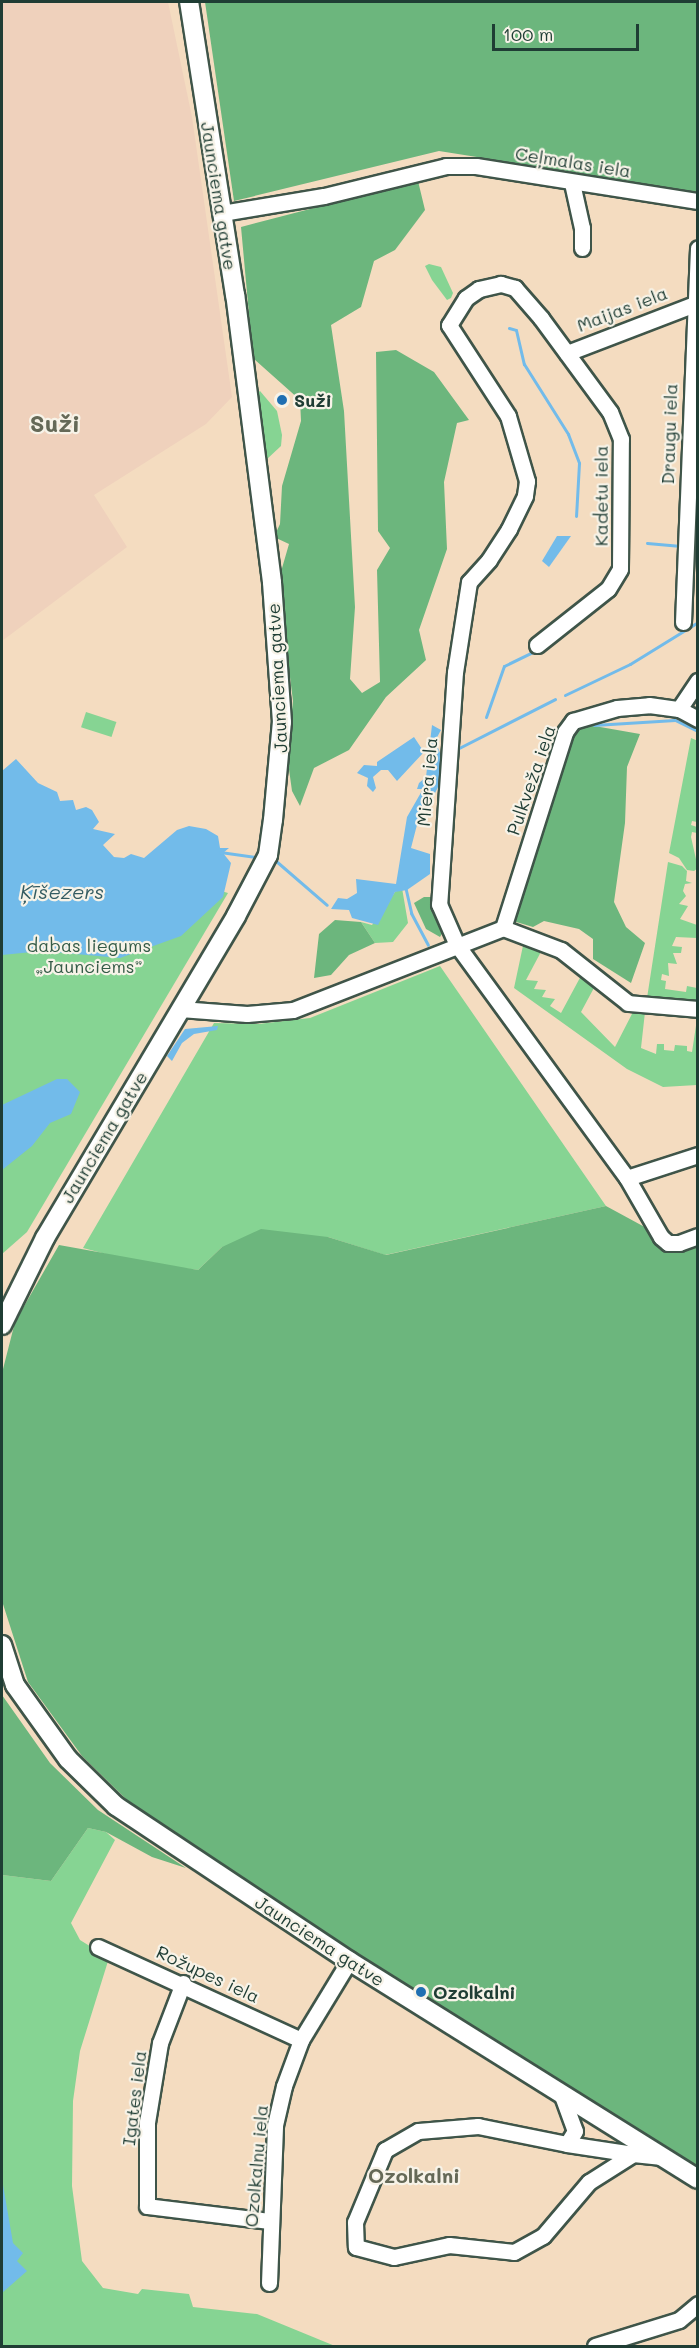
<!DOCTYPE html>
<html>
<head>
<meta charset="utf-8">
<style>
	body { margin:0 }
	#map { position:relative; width:699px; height:2348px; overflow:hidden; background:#f4dcc0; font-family:Mali,sans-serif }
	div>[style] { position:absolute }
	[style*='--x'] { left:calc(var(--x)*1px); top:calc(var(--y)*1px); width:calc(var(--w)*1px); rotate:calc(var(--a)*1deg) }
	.built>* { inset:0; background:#efd1bc }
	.green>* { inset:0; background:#86d493; transform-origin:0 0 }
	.forest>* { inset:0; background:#6cb67d }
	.water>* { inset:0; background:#72bbea }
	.stream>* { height:3px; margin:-1.5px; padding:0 1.5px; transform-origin:1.5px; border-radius:1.5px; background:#72bbea }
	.roads { filter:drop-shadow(2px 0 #3f5549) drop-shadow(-2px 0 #3f5549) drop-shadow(0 2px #3f5549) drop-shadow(0 -2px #3f5549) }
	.minor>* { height:15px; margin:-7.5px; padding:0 7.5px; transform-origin:7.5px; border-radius:7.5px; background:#fff }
	.major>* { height:18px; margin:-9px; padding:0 9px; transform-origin:9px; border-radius:9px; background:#fff }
	.dots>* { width:16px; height:16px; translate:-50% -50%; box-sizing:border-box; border:3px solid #f7f3e8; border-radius:50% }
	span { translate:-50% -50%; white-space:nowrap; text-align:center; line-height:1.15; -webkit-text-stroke:4.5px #f7f3e8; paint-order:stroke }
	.street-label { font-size:18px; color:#1f3d34 }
	.poi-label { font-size:18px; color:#1f3d34; font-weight:700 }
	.left { translate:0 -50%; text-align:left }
	.park-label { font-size:18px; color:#345b47 }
	.water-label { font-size:20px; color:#345c62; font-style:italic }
	.neighbourhood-label { font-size:20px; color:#656957; font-weight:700 }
	.district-label { font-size:24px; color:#656957; font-weight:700 }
	.frame { position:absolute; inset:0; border:3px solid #1f3d34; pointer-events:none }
	.scale { position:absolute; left:492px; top:24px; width:147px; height:27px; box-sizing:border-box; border:3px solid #1f3d34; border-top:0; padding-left:8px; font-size:18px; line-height:21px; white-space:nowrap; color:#1f3d34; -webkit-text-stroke:4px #f7f3e8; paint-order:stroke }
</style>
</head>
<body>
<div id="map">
	<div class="built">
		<i style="clip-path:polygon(2px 2px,168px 2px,192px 117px,232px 397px,206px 424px,94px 495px,127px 547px,2px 641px)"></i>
	</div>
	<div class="green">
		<i style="clip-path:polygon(429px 264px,441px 267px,453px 293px,451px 298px,447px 300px,432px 280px,425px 266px)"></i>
		<i style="clip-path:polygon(260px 391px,277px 411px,282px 435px,281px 446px,266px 460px,256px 394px)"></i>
		<i style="left:86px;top:712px;width:32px;height:16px;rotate:18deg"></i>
		<i style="clip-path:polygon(691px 738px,698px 741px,697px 822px,692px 821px,691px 825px,697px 827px,697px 833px,692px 832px,691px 837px,698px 868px,694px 871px,687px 870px,679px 858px,669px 853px)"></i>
		<i style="clip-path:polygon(2px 860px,191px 882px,228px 893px,27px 1232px,2px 1254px)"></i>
		<i style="clip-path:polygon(668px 862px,682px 866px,687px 871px,686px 881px,692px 883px,685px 884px,683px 891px,686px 896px,679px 904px,688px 906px,680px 919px,697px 925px,697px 938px,676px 937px,672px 946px,682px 947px,681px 953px,673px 953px,677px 964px,668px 963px,669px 976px,662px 974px,661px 980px,666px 981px,665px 989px,686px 992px,687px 986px,697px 988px,697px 1004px,647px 998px)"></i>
		<i style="clip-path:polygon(402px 888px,408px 923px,393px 942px,375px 943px,361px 922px,372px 925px,395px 892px)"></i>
		<i style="clip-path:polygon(524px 941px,543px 948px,526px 980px,538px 981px,534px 989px,546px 990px,542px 997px,555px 999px,550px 1006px,561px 1013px,582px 974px,595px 986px,581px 1012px,615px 1047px,634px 1010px,645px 1012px,641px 1048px,656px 1054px,657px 1044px,664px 1044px,664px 1050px,674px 1051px,675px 1045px,687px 1046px,687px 1051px,692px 1052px,697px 1019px,697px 1085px,663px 1087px,627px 1069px,514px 988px)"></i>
		<i style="clip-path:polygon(440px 966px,606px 1206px,385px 1255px,328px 1237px,222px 1247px,198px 1270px,136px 1262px,83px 1248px,214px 1023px,258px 1024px,310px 1018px)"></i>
		<i style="clip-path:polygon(88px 1828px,106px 1832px,115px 1840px,71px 1923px,80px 1940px,109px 1958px,80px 2051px,73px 2101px,72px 2186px,82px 2261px,103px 2288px,138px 2294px,142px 2289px,189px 2294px,193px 2307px,257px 2314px,335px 2346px,2px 2346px,2px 1875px,51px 1881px)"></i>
	</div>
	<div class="forest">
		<i style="clip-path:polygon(205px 2px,697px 2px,697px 192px,439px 151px,234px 201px)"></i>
		<i style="clip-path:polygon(418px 181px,425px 210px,395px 250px,374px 261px,361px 307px,331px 325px,344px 411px,355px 607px,350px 679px,362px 693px,380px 682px,377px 570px,390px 548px,378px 531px,376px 352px,396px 350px,434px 372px,469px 420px,457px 423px,444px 482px,447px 549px,419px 630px,426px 660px,386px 697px,349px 750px,314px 768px,300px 806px,292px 791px,287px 755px,293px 701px,278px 582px,289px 544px,274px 537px,280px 524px,282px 486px,301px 421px,300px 400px,253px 358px,241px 227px)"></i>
		<i style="clip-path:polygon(583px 724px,640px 734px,627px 767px,625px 823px,614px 902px,626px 927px,645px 943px,631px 983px,593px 959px,593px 939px,579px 929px,544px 921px,533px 927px,513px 921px,566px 741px)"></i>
		<i style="clip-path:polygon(424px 897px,434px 897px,443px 932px,440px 937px,426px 929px,414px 903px)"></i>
		<i style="clip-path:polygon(335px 920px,361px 922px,375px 943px,349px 955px,331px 975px,314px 978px,319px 934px)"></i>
		<i style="clip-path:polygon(606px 1206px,687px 1250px,697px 1246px,697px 2166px,402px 1984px,130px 1803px,82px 1756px,28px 1682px,2px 1601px,2px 1373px,15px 1322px,59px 1245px,198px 1270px,222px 1247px,261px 1229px,328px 1237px,386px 1255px)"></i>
		<i style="clip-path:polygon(2px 1695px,50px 1763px,98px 1810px,186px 1868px,152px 1857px,106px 1832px,88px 1828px,51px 1881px,2px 1875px)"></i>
	</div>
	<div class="water">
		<i style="clip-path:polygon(557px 536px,571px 536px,549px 567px,542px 561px)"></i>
		<i style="clip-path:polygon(432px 725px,441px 730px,435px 741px,441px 755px,441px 781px,434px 795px,425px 794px,411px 848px,430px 854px,430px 874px,407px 890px,395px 892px,378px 925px,352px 918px,349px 910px,331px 909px,338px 898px,347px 899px,357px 893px,356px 879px,396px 884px,407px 817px,423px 789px,417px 789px,419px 783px,426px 777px)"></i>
		<i style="clip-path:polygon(414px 737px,424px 752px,397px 781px,388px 770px,381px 770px,373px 777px,376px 788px,373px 792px,367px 786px,368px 778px,357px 773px,364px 765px,377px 766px,377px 762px)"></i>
		<i style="clip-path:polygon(16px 759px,38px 783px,57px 792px,60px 801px,73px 800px,76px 810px,86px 807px,92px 810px,99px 822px,93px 829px,115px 834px,103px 845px,114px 857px,124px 858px,131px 854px,144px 858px,177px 830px,189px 826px,206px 829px,218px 836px,220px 848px,229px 848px,223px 853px,231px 863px,223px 897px,181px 936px,120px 958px,42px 951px,2px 955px,2px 771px)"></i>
		<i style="clip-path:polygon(218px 1026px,217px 1030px,194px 1034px,182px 1043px,172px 1061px,167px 1056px,185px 1029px)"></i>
		<i style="clip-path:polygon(57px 1079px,67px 1079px,80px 1092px,71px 1114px,50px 1123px,32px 1146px,2px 1170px,2px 1105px)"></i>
		<i style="clip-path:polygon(2px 2179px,13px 2243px,23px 2253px,17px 2261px,27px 2271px,2px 2293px)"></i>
	</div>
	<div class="stream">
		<i style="--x:509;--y:328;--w:7;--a:16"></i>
		<i style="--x:516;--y:330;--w:35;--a:77"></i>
		<i style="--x:524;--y:364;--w:83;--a:57.8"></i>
		<i style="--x:568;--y:434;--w:31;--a:69"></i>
		<i style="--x:579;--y:463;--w:53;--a:93.2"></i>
		<i style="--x:647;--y:543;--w:34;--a:5"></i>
		<i style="--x:565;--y:695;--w:72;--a:-25.5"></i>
		<i style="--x:630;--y:664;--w:80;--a:-31.7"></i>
		<i style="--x:486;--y:717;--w:54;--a:-70.6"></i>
		<i style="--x:504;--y:666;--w:34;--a:-26"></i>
		<i style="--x:594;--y:725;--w:81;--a:-3.5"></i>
		<i style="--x:675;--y:720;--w:25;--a:26"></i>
		<i style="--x:457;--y:749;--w:110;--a:-27"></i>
		<i style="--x:418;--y:750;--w:15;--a:4"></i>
		<i style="--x:220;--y:852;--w:37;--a:8"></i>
		<i style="--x:276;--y:861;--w:67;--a:40.8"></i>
		<i style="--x:405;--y:886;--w:28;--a:77"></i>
		<i style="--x:411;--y:913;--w:36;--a:62"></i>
	</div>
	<div class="roads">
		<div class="minor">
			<i style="--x:572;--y:183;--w:46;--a:77.5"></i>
			<i style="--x:582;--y:228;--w:20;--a:90"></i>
			<i style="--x:222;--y:213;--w:103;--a:-9.5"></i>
			<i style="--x:324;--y:196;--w:126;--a:-13.8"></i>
			<i style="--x:446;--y:166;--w:30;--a:0"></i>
			<i style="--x:476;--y:166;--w:225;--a:9"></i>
			<i style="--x:567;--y:353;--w:134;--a:-21"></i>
			<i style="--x:683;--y:622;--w:374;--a:-87.7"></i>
			<i style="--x:537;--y:645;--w:90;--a:-38.3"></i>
			<i style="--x:608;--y:589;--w:23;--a:-59"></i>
			<i style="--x:620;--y:569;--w:130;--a:-89.6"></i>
			<i style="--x:621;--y:439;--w:29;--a:-112"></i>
			<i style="--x:610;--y:412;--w:117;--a:-126.3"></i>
			<i style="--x:541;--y:318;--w:40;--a:-131"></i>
			<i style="--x:515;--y:288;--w:15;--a:-164"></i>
			<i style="--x:501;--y:284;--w:23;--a:167"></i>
			<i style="--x:479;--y:289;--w:16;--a:145"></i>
			<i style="--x:466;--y:298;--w:32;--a:122"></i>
			<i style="--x:449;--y:325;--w:108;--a:57"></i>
			<i style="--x:508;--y:416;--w:68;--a:73.7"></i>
			<i style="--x:527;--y:481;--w:15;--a:98"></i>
			<i style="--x:525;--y:496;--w:37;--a:116"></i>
			<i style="--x:509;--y:529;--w:37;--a:123"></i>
			<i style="--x:489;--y:560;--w:30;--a:132"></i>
			<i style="--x:469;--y:582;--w:91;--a:98.8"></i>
			<i style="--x:455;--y:672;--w:233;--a:93.9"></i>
			<i style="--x:439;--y:904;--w:45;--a:66.3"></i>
			<i style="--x:457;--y:945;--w:288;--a:53.9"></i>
			<i style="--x:627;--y:1178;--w:68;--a:60"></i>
			<i style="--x:661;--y:1237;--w:9;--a:41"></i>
			<i style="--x:668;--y:1243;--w:11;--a:0"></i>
			<i style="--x:679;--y:1243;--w:20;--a:-20"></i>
			<i style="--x:679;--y:709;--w:34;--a:-56"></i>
			<i style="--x:503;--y:928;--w:62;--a:20.8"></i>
			<i style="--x:561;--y:950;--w:85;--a:38.3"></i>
			<i style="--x:628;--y:1003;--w:70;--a:4.9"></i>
			<i style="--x:180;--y:1009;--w:67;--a:4.3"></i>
			<i style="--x:247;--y:1014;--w:46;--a:-5"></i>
			<i style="--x:293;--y:1010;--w:225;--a:-21.3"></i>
			<i style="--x:503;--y:928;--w:206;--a:-72.4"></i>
			<i style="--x:565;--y:732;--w:14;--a:-54"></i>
			<i style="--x:573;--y:721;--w:46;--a:-16.5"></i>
			<i style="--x:617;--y:708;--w:32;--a:-5"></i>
			<i style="--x:649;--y:705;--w:30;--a:8"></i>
			<i style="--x:679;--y:709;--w:21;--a:28"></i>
			<i style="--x:627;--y:1178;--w:75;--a:-17.9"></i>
			<i style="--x:98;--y:1947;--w:223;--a:24.6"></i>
			<i style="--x:183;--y:1983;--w:64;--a:111"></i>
			<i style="--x:160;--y:2043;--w:80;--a:99.3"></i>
			<i style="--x:147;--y:2122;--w:84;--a:90"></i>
			<i style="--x:147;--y:2206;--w:124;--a:7"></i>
			<i style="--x:561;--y:2093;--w:40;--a:69.8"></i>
			<i style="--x:575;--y:2131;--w:15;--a:122"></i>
			<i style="--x:567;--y:2144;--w:91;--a:-168.6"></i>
			<i style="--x:478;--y:2126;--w:60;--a:175.2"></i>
			<i style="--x:418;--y:2131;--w:38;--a:150"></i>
			<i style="--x:385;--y:2150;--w:78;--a:112.6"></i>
			<i style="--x:355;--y:2222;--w:25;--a:88"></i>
			<i style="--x:356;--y:2247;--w:39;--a:15"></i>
			<i style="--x:394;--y:2257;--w:56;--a:-12.3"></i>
			<i style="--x:449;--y:2245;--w:65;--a:6.1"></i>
			<i style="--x:514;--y:2252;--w:33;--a:-29"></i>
			<i style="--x:543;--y:2236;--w:71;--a:-49.6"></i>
			<i style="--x:589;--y:2182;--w:52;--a:-32.5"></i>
			<i style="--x:633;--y:2154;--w:29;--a:6"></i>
			<i style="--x:567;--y:2144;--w:67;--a:8.6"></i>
			<i style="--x:269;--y:2283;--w:158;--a:-87.8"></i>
			<i style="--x:275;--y:2125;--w:40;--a:-77"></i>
			<i style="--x:284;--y:2086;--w:49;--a:-69.7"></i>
			<i style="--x:301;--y:2040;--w:92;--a:-58.7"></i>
			<i style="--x:595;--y:2346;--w:88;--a:-17.2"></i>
			<i style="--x:679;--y:2320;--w:25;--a:-40"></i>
		</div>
		<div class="major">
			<i style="--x:2;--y:1325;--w:97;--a:-63.7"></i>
			<i style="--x:45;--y:1238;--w:374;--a:-59.3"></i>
			<i style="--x:236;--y:916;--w:69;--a:-62.3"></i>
			<i style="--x:268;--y:855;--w:35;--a:-82"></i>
			<i style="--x:273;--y:820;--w:98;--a:-84.8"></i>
			<i style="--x:282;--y:722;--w:140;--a:-94.1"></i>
			<i style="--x:272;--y:582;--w:289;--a:-97.3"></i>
			<i style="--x:235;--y:295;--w:297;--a:-98.9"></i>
			<i style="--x:2;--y:1645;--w:42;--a:72"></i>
			<i style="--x:15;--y:1685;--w:91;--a:54.4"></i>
			<i style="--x:68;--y:1759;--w:67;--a:44.4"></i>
			<i style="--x:116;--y:1806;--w:280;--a:33.6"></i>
			<i style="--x:349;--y:1961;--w:411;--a:32"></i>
		</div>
	</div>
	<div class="dots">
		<i style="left:282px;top:400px;background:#1f6fb2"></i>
		<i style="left:421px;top:1992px;background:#1f6fb2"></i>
	</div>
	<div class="street-label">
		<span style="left:573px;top:162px;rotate:9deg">Ceļmalas iela</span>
		<span style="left:219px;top:196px;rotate:81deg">Jaunciema gatve</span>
		<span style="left:622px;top:309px;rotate:-21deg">Maijas iela</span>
		<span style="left:669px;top:434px;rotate:-88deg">Draugu iela</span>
		<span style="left:601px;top:496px;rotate:-90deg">Kadetu iela</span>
		<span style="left:277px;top:678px;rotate:-93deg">Jaunciema gatve</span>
		<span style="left:531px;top:780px;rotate:-71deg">Pulkveža iela</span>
		<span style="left:427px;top:782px;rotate:-85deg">Miera iela</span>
		<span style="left:104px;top:1137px;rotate:-59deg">Jaunciema gatve</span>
		<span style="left:320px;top:1941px;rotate:33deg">Jaunciema gatve</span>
		<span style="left:208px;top:1974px;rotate:25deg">Rožupes iela</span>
		<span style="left:134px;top:2098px;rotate:-83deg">Igates iela</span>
		<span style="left:256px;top:2166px;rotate:-85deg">Ozolkalnu iela</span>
	</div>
	<div class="poi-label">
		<span class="left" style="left:294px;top:400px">Suži</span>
		<span class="left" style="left:433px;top:1992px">Ozolkalni</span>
	</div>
	<div class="park-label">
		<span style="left:89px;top:956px">dabas liegums<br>„Jaunciems”</span>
	</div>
	<div class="water-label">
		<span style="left:62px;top:891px">Ķīšezers</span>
	</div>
	<div class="neighbourhood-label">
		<span style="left:414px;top:2175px">Ozolkalni</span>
	</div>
	<div class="district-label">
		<span style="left:55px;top:423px">Suži</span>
	</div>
	<div class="frame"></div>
	<div class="scale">100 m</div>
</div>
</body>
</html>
